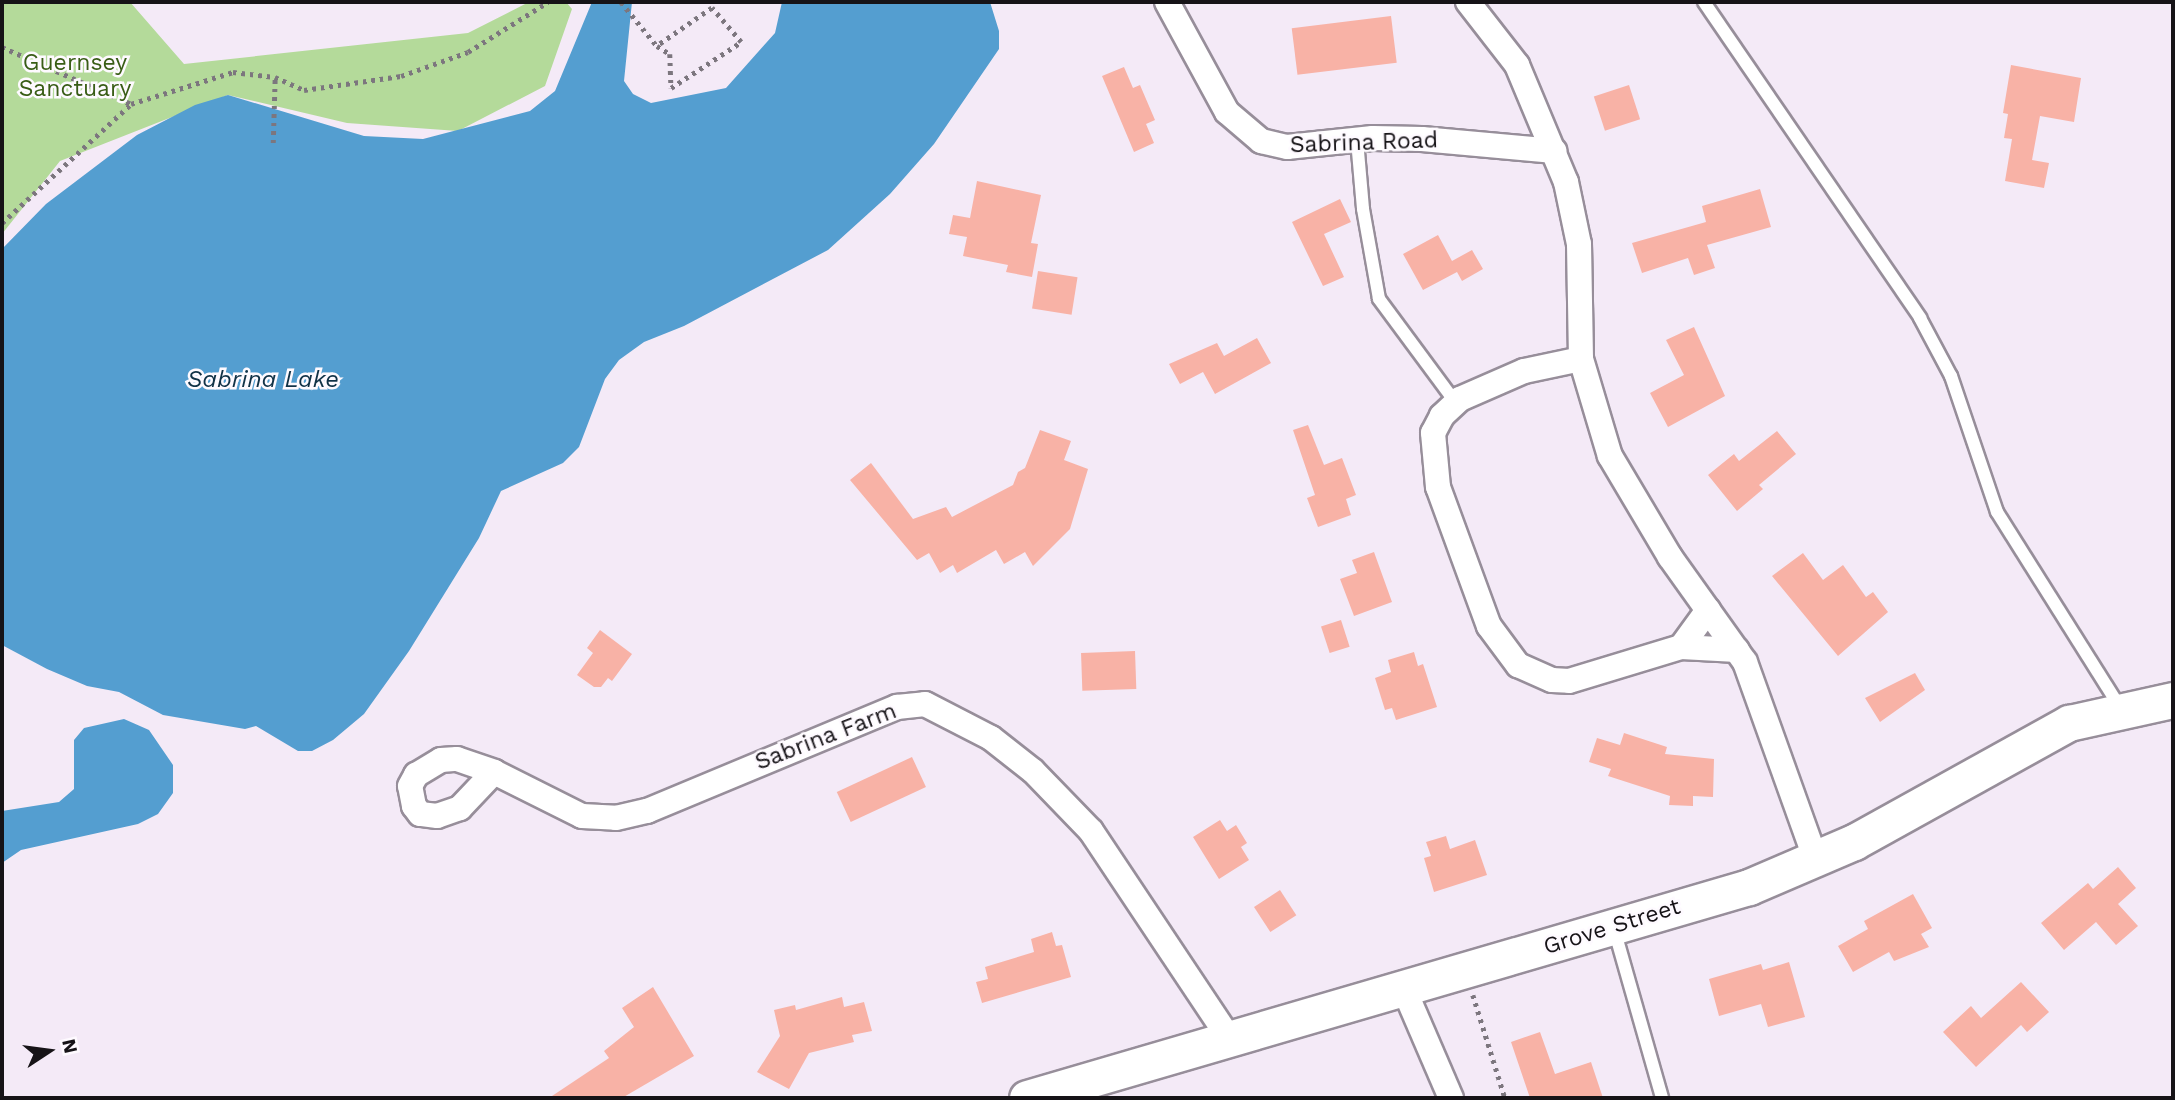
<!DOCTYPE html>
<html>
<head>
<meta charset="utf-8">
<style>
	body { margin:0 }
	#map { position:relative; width:2175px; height:1100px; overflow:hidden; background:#f4eaf7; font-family:"Work Sans",sans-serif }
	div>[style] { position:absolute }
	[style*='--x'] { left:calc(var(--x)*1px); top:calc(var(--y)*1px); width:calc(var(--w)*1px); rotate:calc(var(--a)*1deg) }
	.green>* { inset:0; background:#b4da9a }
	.water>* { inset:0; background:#549ed0 }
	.building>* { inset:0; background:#f8b2a6; transform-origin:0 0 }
	.path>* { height:4.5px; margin-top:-2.25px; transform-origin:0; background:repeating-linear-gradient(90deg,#7c767e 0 3.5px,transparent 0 8.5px) }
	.roads { filter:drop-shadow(2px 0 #978e9a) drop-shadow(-2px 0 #978e9a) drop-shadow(0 2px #978e9a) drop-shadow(0 -2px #978e9a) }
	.lane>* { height:12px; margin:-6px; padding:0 6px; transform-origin:6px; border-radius:6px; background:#fff }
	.street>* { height:24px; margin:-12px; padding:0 12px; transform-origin:12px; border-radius:12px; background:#fff }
	.secondary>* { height:35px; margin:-17.5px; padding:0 17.5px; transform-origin:17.5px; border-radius:17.5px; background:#fff }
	span { translate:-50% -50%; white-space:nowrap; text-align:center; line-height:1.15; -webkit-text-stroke:5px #fefaff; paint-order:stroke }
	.park-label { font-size:23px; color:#395d16 }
	.street-label { font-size:23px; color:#161317 }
	.water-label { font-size:24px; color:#113247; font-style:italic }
	.frame { position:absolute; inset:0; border:4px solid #161317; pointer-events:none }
	.north { position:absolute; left:14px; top:1016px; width:70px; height:70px; -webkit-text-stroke:5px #fefaff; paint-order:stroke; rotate:77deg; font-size:19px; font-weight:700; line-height:28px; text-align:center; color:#161317 }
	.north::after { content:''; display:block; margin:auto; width:24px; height:32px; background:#161317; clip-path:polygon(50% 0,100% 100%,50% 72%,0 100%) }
</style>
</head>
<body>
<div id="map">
	<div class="green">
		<i style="clip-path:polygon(2px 2px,130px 2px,184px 64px,468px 33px,529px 2px,566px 2px,572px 9px,545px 86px,458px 131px,347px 123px,228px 95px,60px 161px,2px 234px)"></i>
	</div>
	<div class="water">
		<i style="clip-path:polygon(592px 2px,632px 2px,624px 81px,633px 94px,651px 103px,726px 88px,775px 33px,782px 2px,990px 2px,999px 31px,999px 49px,934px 144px,890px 194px,828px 250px,684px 326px,644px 342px,619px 360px,605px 379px,579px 447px,563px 463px,501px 491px,479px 538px,409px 651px,364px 714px,333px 740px,312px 751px,298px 751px,256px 726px,245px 729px,163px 715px,119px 692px,87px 686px,47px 669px,2px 645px,2px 249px,46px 204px,137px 135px,195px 105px,228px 95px,364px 136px,423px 139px,530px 111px,555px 91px)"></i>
		<i style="clip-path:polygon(124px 719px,149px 730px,173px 765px,173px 793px,158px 814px,138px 824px,21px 850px,2px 863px,2px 811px,59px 802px,74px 789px,74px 740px,84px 728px)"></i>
	</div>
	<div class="building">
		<i style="left:1391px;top:16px;width:47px;height:100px;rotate:83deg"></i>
		<i style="clip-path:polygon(2011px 65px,2081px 78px,2074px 122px,2040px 116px,2032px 160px,2049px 163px,2044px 188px,2005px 181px,2012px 139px,2004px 138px,2008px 114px,2003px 113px)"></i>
		<i style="clip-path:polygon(1124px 67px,1133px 88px,1140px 85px,1155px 120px,1146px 124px,1154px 143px,1134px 152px,1102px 76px)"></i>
		<i style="left:1629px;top:85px;width:36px;height:37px;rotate:72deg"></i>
		<i style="clip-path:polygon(977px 181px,1041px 195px,1031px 243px,1038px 244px,1032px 277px,1006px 272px,1008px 265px,963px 256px,967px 237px,949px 234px,953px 215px,970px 218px)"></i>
		<i style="clip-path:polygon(1760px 189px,1771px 227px,1707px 245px,1715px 268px,1694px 275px,1688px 258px,1642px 273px,1632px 243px,1706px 222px,1702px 206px)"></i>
		<i style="clip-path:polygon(1340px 199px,1351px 222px,1324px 234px,1344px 277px,1323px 286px,1292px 222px)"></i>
		<i style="clip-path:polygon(1438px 235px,1452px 261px,1472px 250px,1483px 269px,1462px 281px,1457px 272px,1423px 290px,1403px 254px)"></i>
		<i style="left:1038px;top:271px;width:40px;height:38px;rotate:9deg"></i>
		<i style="clip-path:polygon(1694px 327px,1725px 396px,1668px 427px,1650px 393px,1684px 375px,1666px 340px)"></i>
		<i style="clip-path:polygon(1257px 338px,1271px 363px,1215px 394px,1203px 372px,1180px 384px,1169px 364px,1217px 343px,1224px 356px)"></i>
		<i style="clip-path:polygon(1308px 425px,1324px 465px,1342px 458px,1356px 495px,1346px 499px,1351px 515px,1318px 527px,1307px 498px,1315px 495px,1293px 430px)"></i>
		<i style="clip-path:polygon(1040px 430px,1071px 441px,1064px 460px,1088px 469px,1070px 529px,1033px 566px,1025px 552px,1004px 564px,996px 550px,957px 573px,953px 565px,940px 573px,929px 553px,917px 560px,850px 480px,871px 463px,913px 519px,946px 507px,952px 517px,1013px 485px,1018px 472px,1025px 468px)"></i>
		<i style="clip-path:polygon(1777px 431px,1796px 454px,1759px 485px,1763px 489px,1737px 511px,1708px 475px,1734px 454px,1739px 461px)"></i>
		<i style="clip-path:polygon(1374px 552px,1392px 602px,1354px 616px,1340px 579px,1357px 573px,1352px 560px)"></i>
		<i style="clip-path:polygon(1803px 553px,1823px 580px,1843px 565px,1866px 597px,1873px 592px,1888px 612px,1838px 656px,1772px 576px)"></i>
		<i style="left:1341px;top:620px;width:28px;height:21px;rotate:72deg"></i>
		<i style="clip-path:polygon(600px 630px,632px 654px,612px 681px,608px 678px,601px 687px,594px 687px,577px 675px,593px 653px,587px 648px)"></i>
		<i style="left:1135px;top:651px;width:38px;height:54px;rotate:88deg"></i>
		<i style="clip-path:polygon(1414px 652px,1418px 666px,1423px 664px,1437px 707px,1396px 720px,1392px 708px,1385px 710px,1375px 678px,1391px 672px,1388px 660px)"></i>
		<i style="clip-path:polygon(1915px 673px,1925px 690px,1880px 722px,1865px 698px)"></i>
		<i style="clip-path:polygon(1624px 733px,1667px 747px,1665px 754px,1714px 759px,1713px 797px,1693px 796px,1693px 806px,1669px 805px,1670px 796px,1608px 776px,1611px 769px,1589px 762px,1597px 738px,1620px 745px)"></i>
		<i style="left:912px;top:757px;width:33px;height:83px;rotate:65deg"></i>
		<i style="clip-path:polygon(1220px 820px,1227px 831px,1236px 825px,1247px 843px,1241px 847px,1249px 860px,1219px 879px,1193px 837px)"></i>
		<i style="clip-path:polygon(1446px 836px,1450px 849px,1475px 840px,1487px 875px,1434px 892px,1424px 858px,1431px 856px,1426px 842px)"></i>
		<i style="clip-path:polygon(2118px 867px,2136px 888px,2118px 904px,2138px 926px,2116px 945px,2096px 922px,2064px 950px,2041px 923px,2088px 883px,2093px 889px)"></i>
		<i style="left:1280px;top:890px;width:30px;height:31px;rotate:57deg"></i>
		<i style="clip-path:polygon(1913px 894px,1932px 928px,1921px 934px,1929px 947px,1894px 961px,1889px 952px,1853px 972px,1838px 946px,1868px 929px,1864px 921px)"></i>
		<i style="clip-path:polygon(1052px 932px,1056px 946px,1062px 945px,1071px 977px,982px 1003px,976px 982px,988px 979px,985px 967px,1034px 952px,1031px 939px)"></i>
		<i style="clip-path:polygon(1789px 962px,1805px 1017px,1768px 1027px,1761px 1004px,1719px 1016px,1709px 979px,1761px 964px,1763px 970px)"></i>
		<i style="clip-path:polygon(2021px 982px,2049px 1012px,2027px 1032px,2021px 1025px,1976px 1067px,1943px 1032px,1971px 1006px,1981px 1018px)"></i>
		<i style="clip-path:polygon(653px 987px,694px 1056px,622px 1098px,549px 1098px,609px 1058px,604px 1051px,634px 1027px,622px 1008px)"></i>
		<i style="clip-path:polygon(842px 997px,844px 1007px,864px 1002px,872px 1031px,852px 1035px,854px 1042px,809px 1053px,789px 1089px,757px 1072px,780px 1036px,774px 1010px,795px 1005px,796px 1010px)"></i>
		<i style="clip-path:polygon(1540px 1032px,1555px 1074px,1591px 1062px,1603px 1098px,1530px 1098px,1511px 1042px)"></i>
	</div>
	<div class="path">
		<i style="--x:621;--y:2;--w:57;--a:50.7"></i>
		<i style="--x:657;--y:46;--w:15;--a:32"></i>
		<i style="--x:670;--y:54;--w:34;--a:88"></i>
		<i style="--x:671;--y:88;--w:84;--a:-33.3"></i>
		<i style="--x:741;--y:42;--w:45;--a:-130.5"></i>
		<i style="--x:712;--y:8;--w:67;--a:145.4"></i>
		<i style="--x:2;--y:47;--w:141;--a:23.8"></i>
		<i style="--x:273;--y:143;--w:66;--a:-88.3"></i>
		<i style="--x:2;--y:223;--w:176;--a:-42.7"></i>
		<i style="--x:131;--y:104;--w:107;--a:-17.4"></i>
		<i style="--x:233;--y:72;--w:42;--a:6.8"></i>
		<i style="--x:275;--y:77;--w:32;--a:24"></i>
		<i style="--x:304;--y:90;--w:98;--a:-8.2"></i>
		<i style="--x:401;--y:76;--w:71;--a:-19.7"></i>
		<i style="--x:468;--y:52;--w:94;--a:-32"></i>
		<i style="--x:1473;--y:995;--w:108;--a:72.7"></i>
	</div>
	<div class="roads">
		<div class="lane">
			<i style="--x:1704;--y:2;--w:383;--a:55.6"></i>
			<i style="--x:1920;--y:318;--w:66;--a:61.9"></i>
			<i style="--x:1951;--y:376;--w:144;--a:71.3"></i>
			<i style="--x:1997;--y:512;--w:233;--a:57.8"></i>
			<i style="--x:1357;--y:140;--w:69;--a:85"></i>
			<i style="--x:1363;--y:209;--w:91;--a:79.9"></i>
			<i style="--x:1379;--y:299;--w:129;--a:53.5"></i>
			<i style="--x:1614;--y:929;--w:176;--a:74.1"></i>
		</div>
		<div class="street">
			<i style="--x:1167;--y:2;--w:125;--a:61.4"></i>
			<i style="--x:1227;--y:112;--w:45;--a:40.5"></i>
			<i style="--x:1261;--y:141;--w:27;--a:13"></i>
			<i style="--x:1287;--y:147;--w:86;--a:-6"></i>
			<i style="--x:1373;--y:138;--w:49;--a:1.2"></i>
			<i style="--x:1422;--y:139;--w:133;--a:5.2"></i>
			<i style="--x:1468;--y:2;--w:80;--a:52.1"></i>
			<i style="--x:1517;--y:65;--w:127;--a:67.3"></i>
			<i style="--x:1566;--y:182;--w:63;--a:78.2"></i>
			<i style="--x:1579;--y:244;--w:115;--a:89"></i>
			<i style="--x:1581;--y:359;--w:101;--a:73.4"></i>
			<i style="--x:1610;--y:456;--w:117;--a:59.3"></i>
			<i style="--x:1670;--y:557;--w:129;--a:54.5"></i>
			<i style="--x:1745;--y:662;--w:210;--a:70.3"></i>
			<i style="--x:1581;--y:359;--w:58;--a:168.1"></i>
			<i style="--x:1524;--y:371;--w:70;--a:156.4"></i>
			<i style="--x:1460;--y:399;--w:25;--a:137"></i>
			<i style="--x:1442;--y:416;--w:19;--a:118"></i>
			<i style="--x:1433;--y:433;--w:54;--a:84.7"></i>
			<i style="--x:1438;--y:487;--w:148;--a:69.9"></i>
			<i style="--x:1489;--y:626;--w:49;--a:53.4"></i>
			<i style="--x:1518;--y:665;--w:37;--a:24"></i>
			<i style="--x:1552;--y:680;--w:17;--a:3"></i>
			<i style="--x:1569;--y:681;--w:117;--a:-16.9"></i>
			<i style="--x:1681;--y:647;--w:46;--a:-53.9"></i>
			<i style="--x:1681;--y:647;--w:56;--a:3.1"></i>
			<i style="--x:494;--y:772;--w:50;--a:133.4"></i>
			<i style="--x:460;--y:808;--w:24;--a:161"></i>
			<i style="--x:437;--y:816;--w:17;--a:-173"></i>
			<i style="--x:420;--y:814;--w:10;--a:-127"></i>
			<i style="--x:414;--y:806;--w:20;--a:-101"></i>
			<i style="--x:410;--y:786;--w:13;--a:-61"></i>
			<i style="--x:416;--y:775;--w:29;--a:-31"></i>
			<i style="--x:441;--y:760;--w:16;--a:-4"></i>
			<i style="--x:457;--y:759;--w:39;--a:19"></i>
			<i style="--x:494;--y:772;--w:98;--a:26.6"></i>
			<i style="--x:582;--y:816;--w:34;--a:3"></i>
			<i style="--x:616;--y:818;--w:32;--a:-13"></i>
			<i style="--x:647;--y:811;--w:271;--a:-22.6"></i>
			<i style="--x:897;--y:707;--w:28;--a:-6"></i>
			<i style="--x:925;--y:704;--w:74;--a:27.3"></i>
			<i style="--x:991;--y:738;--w:53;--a:38.2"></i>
			<i style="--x:1033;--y:771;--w:83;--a:46"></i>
			<i style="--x:1091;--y:831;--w:252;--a:56.3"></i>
			<i style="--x:1404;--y:989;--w:119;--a:66.7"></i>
		</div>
		<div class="secondary">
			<i style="--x:1027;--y:1098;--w:752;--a:-16.29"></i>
			<i style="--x:1749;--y:887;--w:114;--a:-23.2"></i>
			<i style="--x:1854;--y:842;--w:246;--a:-29"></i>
			<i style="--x:2069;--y:723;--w:107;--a:-12.5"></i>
		</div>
	</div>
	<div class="park-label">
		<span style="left:75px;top:76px">Guernsey<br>Sanctuary</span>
	</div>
	<div class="street-label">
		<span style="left:1364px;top:143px;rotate:-2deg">Sabrina Road</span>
		<span style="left:826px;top:737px;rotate:-21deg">Sabrina Farm</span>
		<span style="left:1612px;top:927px;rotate:-17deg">Grove Street</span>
	</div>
	<div class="water-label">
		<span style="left:263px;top:380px">Sabrina Lake</span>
	</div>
	<div class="frame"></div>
	<div class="north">N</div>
</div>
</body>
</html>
